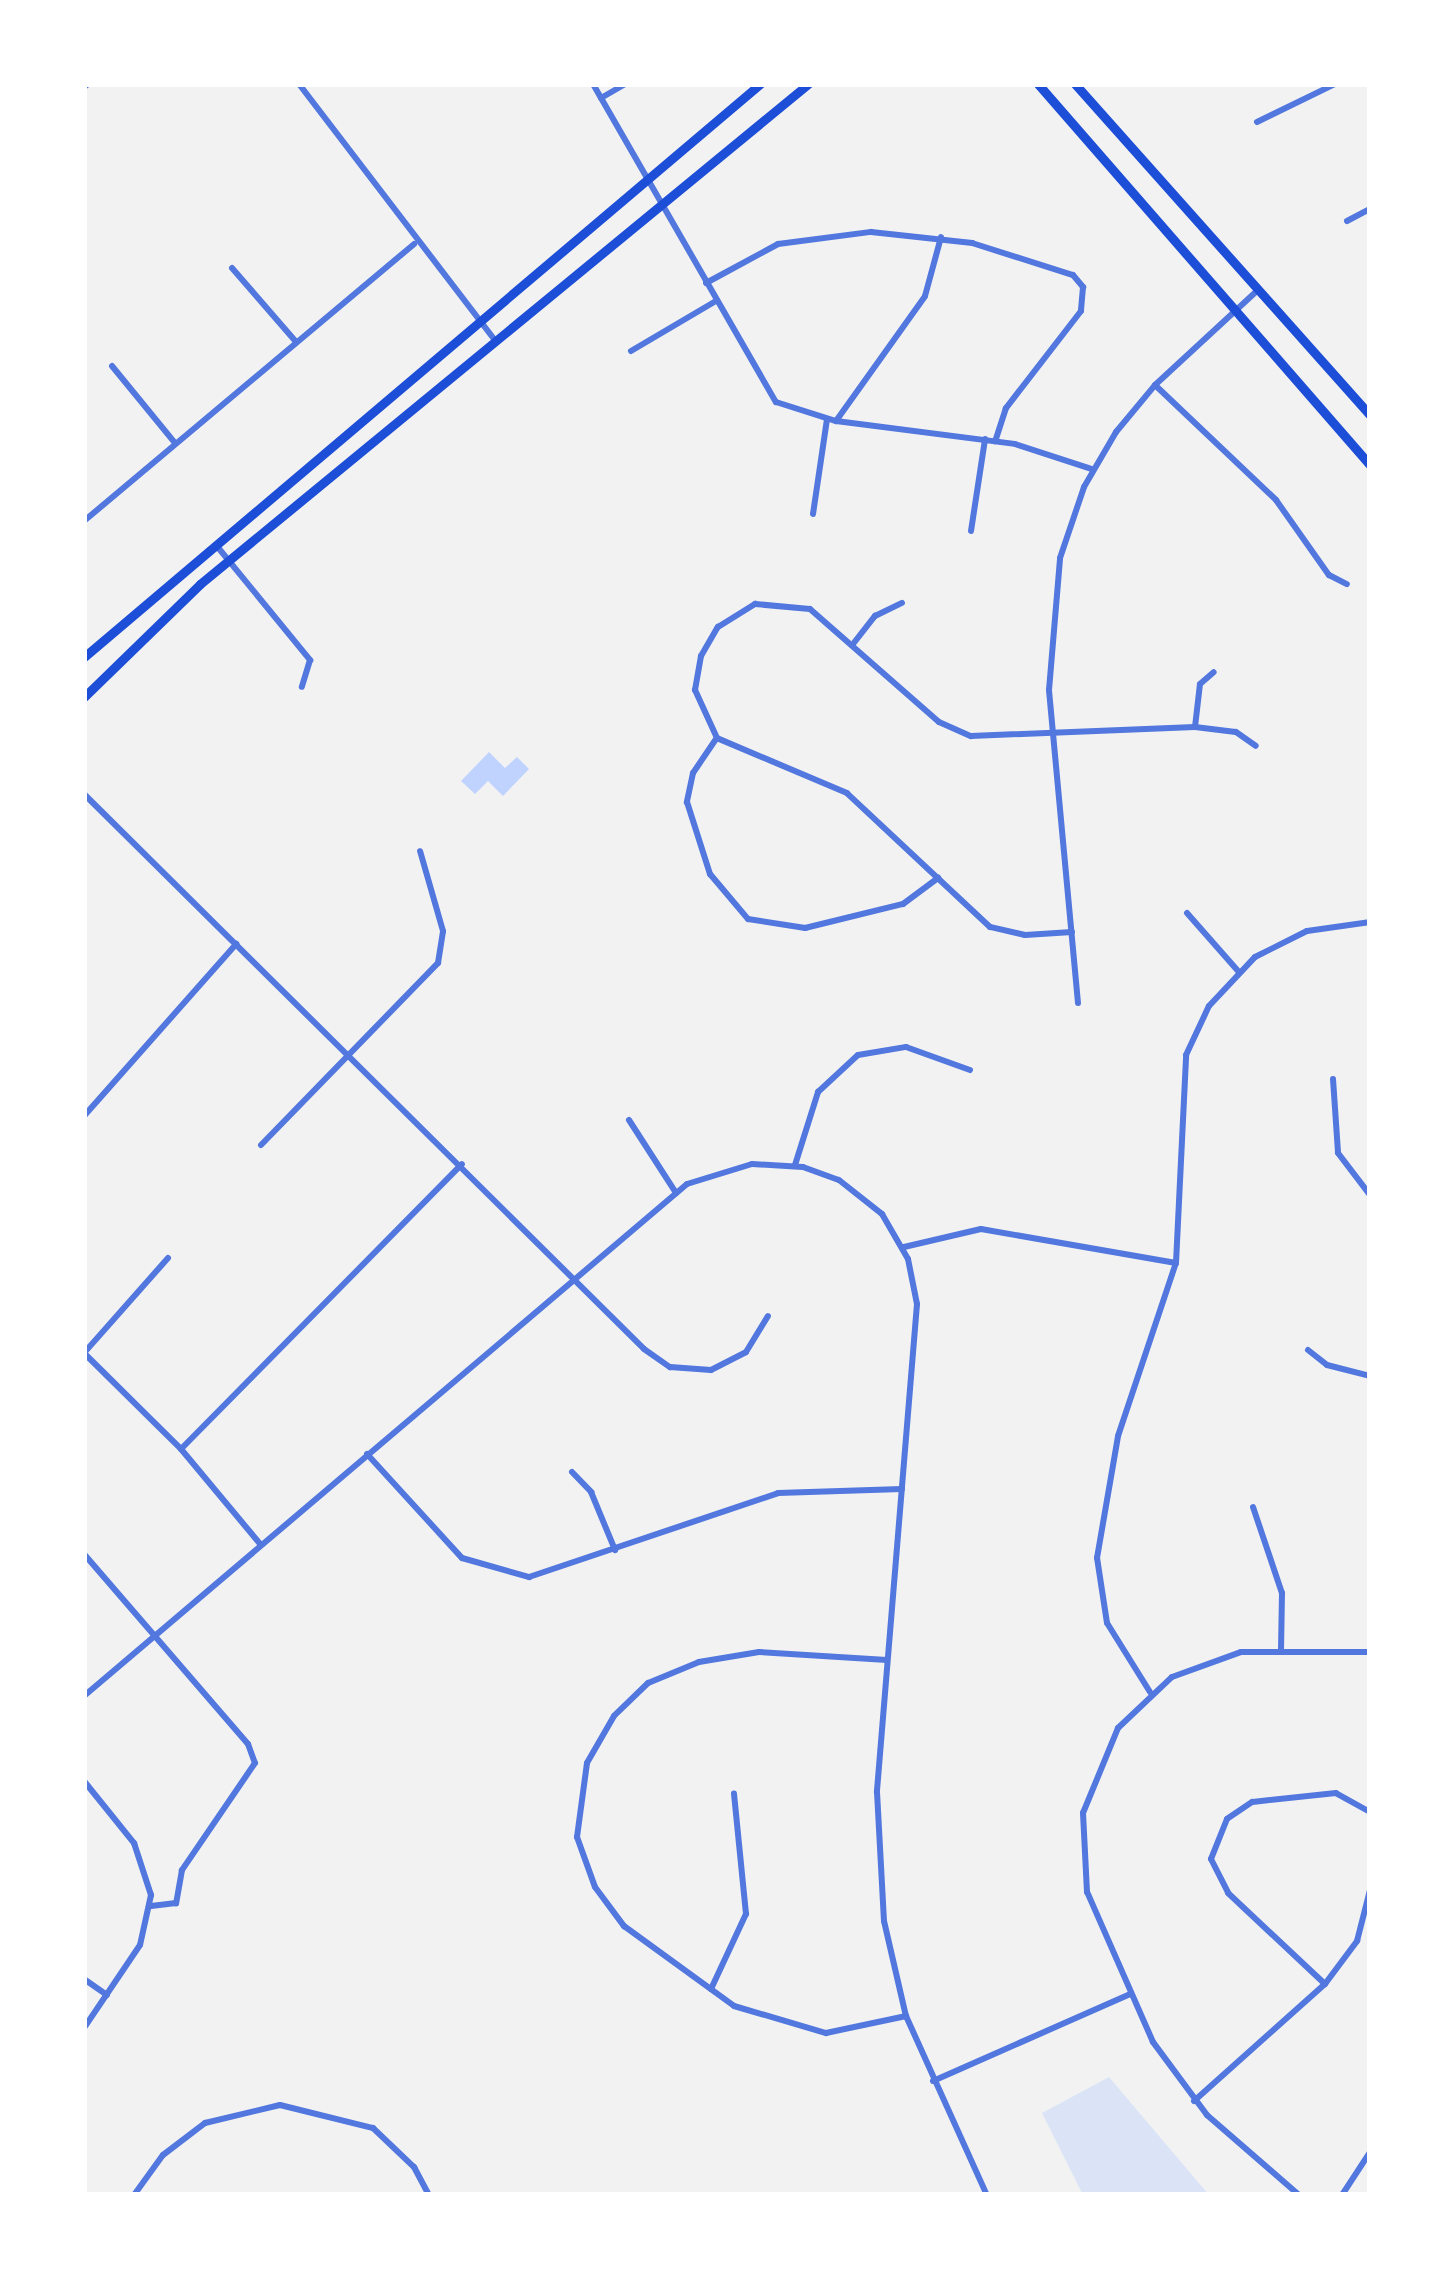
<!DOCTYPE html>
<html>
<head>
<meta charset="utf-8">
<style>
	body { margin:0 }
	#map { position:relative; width:1454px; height:2279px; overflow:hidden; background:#f2f2f2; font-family:Literata,serif }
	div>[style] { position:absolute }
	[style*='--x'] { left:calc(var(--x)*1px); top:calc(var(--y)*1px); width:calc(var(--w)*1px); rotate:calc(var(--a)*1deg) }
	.green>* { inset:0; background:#dbe4f7 }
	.water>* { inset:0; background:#bfd3fe }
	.minor>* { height:6px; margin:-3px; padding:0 3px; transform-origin:3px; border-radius:3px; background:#5277de }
	.secondary>* { height:9px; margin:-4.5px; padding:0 4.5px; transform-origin:4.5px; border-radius:4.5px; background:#1d4ed8 }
	.primary>* { height:9px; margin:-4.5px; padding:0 4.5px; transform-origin:4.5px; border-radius:4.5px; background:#1d4ed8 }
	span { translate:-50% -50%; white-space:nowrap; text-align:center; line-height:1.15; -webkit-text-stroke:12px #fff; paint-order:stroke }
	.frame { position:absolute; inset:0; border:87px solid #fff; pointer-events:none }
</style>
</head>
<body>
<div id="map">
	<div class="green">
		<i style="clip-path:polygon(1109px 2077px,1209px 2195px,1083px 2195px,1042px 2113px)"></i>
	</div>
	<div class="water">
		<i style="clip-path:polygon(489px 752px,505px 768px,517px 757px,529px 769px,503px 796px,488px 781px,475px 794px,461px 781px)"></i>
	</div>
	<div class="minor">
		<i style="--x:299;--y:84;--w:322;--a:52.6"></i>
		<i style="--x:593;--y:84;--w:367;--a:60.1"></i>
		<i style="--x:776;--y:402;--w:63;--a:17.6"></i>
		<i style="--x:836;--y:421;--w:180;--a:7.3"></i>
		<i style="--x:1015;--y:444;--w:81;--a:18"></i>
		<i style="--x:84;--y:87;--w:5;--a:-37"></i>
		<i style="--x:601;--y:98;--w:28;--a:-30"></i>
		<i style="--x:1257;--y:122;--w:87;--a:-26"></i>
		<i style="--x:1347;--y:221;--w:26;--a:-28"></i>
		<i style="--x:232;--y:268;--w:98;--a:49.1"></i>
		<i style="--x:706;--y:283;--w:82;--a:-28.4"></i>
		<i style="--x:778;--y:244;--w:94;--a:-7.4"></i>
		<i style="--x:871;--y:232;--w:102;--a:6.2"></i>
		<i style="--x:972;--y:243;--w:106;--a:17.6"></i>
		<i style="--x:1073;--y:275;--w:16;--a:50"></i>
		<i style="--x:1083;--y:287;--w:24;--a:95"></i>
		<i style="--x:1081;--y:311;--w:123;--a:127.7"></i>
		<i style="--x:1006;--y:408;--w:35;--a:108"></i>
		<i style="--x:631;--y:351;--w:99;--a:-30.5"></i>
		<i style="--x:112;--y:366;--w:99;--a:50.7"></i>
		<i style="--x:1155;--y:385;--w:167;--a:43.5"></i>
		<i style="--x:1276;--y:500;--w:92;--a:54.8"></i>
		<i style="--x:1329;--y:575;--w:20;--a:27"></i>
		<i style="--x:836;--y:421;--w:153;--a:-54.5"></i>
		<i style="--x:925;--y:296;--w:61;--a:-74.8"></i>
		<i style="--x:813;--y:514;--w:96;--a:-81.6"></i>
		<i style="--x:84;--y:521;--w:431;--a:-40"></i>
		<i style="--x:971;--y:531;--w:93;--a:-81.3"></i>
		<i style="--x:216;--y:545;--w:149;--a:50.7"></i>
		<i style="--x:310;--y:660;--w:28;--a:107"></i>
		<i style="--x:853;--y:644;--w:36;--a:-52"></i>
		<i style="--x:875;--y:616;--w:30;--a:-26"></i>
		<i style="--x:1195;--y:727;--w:43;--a:-83.4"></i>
		<i style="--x:1200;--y:684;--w:18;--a:-41"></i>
		<i style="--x:716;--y:739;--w:41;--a:124.1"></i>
		<i style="--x:693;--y:773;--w:30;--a:102"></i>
		<i style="--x:687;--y:802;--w:76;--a:72.3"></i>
		<i style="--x:710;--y:874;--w:59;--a:49.8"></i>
		<i style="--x:748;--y:919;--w:58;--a:9"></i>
		<i style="--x:805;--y:928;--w:101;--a:-13.8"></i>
		<i style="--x:903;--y:904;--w:44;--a:-36.6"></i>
		<i style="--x:84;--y:794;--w:788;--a:44.74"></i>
		<i style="--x:644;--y:1349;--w:32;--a:35"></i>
		<i style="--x:670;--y:1367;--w:41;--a:4.2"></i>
		<i style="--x:711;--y:1370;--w:39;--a:-27"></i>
		<i style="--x:746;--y:1352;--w:42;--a:-58.6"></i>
		<i style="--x:1187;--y:913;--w:77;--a:48.7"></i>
		<i style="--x:1072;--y:932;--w:47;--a:176.3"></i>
		<i style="--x:1025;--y:935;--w:36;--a:-167"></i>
		<i style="--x:990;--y:927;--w:196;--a:-136.9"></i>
		<i style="--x:847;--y:793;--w:141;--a:-157.1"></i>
		<i style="--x:717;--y:738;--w:53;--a:-114.6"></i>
		<i style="--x:695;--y:690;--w:35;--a:-80"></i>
		<i style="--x:701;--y:656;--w:34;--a:-60"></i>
		<i style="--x:718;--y:627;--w:44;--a:-31.9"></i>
		<i style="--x:755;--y:604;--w:55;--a:5.2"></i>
		<i style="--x:810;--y:609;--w:171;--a:41.2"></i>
		<i style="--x:939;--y:722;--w:35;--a:24"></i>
		<i style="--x:971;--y:736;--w:224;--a:-2.3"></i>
		<i style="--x:1195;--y:727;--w:41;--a:7"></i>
		<i style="--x:1236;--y:732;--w:24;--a:35"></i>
		<i style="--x:1078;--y:1003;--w:314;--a:-95.3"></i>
		<i style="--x:1049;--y:690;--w:132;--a:-85.2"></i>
		<i style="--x:1060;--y:558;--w:75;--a:-71.3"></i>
		<i style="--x:1084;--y:487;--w:64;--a:-59.8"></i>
		<i style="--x:1116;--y:432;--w:61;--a:-50.3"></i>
		<i style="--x:1155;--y:385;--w:140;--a:-42.7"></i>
		<i style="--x:1333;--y:1079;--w:74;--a:86.1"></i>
		<i style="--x:1338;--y:1153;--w:53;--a:52.7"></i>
		<i style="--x:84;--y:1116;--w:230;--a:-48.5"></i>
		<i style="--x:629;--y:1120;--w:87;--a:57.2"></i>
		<i style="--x:261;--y:1145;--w:254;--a:-45.8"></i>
		<i style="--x:438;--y:963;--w:32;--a:-81"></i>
		<i style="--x:443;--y:931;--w:83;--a:-106"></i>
		<i style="--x:795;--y:1165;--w:77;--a:-72.5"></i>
		<i style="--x:818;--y:1092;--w:54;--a:-42.8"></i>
		<i style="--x:858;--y:1055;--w:49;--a:-9.5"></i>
		<i style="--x:906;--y:1047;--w:68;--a:19.8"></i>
		<i style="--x:904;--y:1247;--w:79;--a:-13.2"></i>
		<i style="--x:981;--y:1229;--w:198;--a:9.9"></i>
		<i style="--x:168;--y:1258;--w:127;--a:131.5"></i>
		<i style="--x:84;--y:1353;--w:136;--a:44.7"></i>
		<i style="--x:181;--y:1449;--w:125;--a:50.2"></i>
		<i style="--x:1308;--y:1350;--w:24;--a:38"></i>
		<i style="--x:1327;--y:1365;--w:44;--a:14.3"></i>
		<i style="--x:181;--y:1449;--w:400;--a:-45.4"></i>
		<i style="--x:367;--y:1454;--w:141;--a:47.6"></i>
		<i style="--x:462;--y:1558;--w:70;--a:15.8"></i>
		<i style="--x:529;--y:1577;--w:263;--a:-18.6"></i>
		<i style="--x:778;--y:1493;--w:124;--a:-1.8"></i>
		<i style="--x:572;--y:1472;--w:28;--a:46"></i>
		<i style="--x:591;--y:1492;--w:63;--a:67.5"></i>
		<i style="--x:1253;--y:1507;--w:91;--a:71.4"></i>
		<i style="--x:1282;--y:1593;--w:57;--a:91"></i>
		<i style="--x:84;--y:1554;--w:251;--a:49.2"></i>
		<i style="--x:248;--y:1744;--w:20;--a:70"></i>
		<i style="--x:255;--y:1763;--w:130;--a:124.3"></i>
		<i style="--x:182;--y:1870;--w:34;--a:100"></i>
		<i style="--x:176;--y:1903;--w:25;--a:173"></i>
		<i style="--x:887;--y:1660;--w:128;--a:-176.4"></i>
		<i style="--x:759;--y:1652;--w:61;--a:170.5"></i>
		<i style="--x:699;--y:1662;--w:55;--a:157.6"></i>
		<i style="--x:648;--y:1683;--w:47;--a:135.9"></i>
		<i style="--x:614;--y:1716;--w:54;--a:119.9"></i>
		<i style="--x:587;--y:1763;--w:75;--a:97.7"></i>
		<i style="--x:577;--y:1837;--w:53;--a:70.2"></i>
		<i style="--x:595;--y:1887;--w:49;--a:53.4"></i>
		<i style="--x:624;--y:1926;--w:136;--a:36"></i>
		<i style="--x:734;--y:2006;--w:96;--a:16.4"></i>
		<i style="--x:826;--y:2033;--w:82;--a:-12"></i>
		<i style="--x:1150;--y:1692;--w:81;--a:-121.9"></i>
		<i style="--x:1107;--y:1623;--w:66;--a:-98.7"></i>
		<i style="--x:1097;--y:1558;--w:124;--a:-80.2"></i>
		<i style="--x:1118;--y:1436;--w:182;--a:-71.5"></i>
		<i style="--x:1176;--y:1263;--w:208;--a:-87.2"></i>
		<i style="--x:1186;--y:1055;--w:54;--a:-64.9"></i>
		<i style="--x:1209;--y:1006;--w:67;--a:-46.8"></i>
		<i style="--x:1255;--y:957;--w:58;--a:-26.6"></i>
		<i style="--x:1307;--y:931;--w:64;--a:-8.1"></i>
		<i style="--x:84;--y:1696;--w:791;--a:-40.33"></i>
		<i style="--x:687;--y:1184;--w:68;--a:-17.1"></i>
		<i style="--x:752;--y:1164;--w:51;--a:3.4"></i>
		<i style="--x:803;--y:1167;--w:38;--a:20"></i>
		<i style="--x:839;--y:1180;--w:55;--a:38.3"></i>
		<i style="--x:882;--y:1214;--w:52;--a:60"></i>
		<i style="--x:908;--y:1259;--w:46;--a:78.7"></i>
		<i style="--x:917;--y:1304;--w:490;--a:94.7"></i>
		<i style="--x:877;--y:1792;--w:129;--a:86.9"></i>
		<i style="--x:884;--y:1921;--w:98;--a:77"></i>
		<i style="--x:906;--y:2016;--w:196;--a:65.7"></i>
		<i style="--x:84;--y:1781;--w:80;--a:51.1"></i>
		<i style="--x:134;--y:1843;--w:55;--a:71.9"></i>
		<i style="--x:151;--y:1895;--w:51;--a:102.4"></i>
		<i style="--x:140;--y:1945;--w:100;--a:124"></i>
		<i style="--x:1370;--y:1812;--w:39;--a:-151"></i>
		<i style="--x:1336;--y:1793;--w:84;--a:173.9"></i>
		<i style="--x:1252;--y:1802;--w:30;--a:146"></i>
		<i style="--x:1227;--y:1819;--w:43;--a:111.8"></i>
		<i style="--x:1211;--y:1859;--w:38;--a:63"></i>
		<i style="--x:1228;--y:1893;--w:133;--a:43.2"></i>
		<i style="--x:1325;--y:1984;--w:54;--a:-53.3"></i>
		<i style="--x:1357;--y:1941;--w:53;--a:-75.7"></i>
		<i style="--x:84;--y:1979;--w:28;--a:35"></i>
		<i style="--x:711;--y:1989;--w:83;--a:-65"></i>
		<i style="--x:746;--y:1914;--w:121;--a:-95.7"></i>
		<i style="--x:933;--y:2081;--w:215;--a:-23.8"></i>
		<i style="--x:1194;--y:2101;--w:176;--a:-41.8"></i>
		<i style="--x:134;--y:2195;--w:49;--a:-54.1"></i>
		<i style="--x:163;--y:2155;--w:53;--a:-37.3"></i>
		<i style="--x:205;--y:2123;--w:77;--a:-13.5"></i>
		<i style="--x:280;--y:2105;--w:96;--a:13.9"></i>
		<i style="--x:373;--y:2128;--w:57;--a:43.6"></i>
		<i style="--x:414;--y:2167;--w:32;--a:62"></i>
		<i style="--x:1299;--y:2195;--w:122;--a:-139"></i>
		<i style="--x:1207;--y:2115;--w:91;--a:-126.5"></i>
		<i style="--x:1153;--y:2042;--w:164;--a:-113.7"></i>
		<i style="--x:1087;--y:1892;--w:79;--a:-92.9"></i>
		<i style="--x:1083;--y:1813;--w:92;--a:-67.6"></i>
		<i style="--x:1118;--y:1728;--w:74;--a:-43.4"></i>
		<i style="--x:1172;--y:1677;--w:73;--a:-19.9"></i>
		<i style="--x:1241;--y:1652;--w:129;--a:0"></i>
		<i style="--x:1342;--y:2195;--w:51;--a:-56.9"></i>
	</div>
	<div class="secondary">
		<i style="--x:84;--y:657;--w:886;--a:-40.29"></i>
		<i style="--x:84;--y:697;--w:162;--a:-44.2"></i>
		<i style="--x:200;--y:584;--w:787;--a:-39.43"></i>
	</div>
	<div class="primary">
		<i style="--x:1038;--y:84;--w:505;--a:48.93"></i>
		<i style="--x:1075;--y:84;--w:443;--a:48.3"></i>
	</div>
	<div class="frame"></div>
</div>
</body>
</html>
